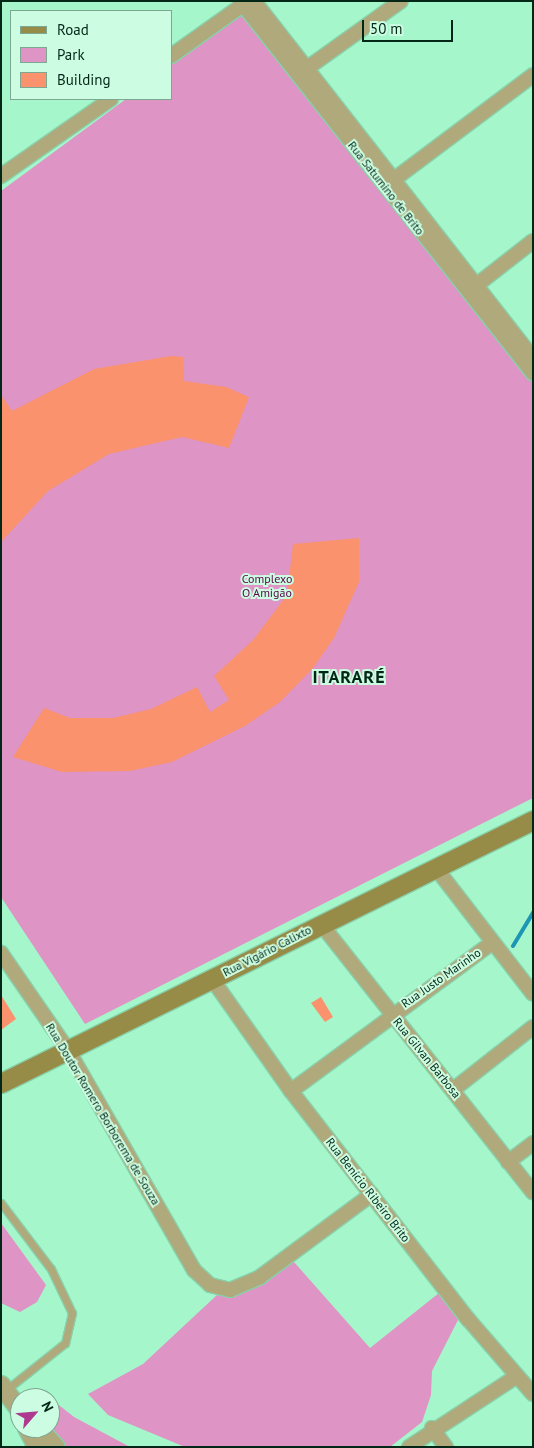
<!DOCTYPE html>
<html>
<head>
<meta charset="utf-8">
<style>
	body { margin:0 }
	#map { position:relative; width:534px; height:1448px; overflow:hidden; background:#a5f6cb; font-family:"PT Sans",sans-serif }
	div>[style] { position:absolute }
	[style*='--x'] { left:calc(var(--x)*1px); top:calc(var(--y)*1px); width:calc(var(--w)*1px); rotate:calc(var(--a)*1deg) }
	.green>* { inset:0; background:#de94c5 }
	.stream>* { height:4px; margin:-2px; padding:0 2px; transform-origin:2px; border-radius:2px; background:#1c96b4 }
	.building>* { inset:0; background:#f9926d }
	.roads { filter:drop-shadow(1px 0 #88d1ab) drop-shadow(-1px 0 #88d1ab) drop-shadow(0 1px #88d1ab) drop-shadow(0 -1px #88d1ab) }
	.service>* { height:7px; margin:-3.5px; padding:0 3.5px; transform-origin:3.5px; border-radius:3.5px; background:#afa97c }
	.minor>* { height:14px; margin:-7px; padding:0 7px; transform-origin:7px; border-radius:7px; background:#afa97c }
	.tertiary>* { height:18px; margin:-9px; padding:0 9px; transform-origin:9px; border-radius:9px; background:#afa97c }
	.secondary>* { height:19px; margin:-9.5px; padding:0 9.5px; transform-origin:9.5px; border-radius:9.5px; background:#978c47 }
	span { translate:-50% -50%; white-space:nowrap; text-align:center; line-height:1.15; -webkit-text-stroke:4px #ccfce1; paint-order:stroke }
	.street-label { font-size:12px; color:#032717 }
	.park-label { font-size:12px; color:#5b0748 }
	.district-label { font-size:18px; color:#032717; font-weight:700; letter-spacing:1px }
	.frame { position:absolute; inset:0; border:2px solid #032717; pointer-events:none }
	.legend { position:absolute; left:10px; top:10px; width:162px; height:90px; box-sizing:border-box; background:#ccfce1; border:1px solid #7ca790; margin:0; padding:6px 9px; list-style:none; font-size:15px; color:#032717 }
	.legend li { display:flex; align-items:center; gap:10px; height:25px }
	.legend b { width:25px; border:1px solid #7ca790 }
	.north { position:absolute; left:10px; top:1388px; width:50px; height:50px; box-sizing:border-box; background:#ccfce1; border:1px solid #7ca790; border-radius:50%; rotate:63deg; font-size:14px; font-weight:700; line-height:20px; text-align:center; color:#032717 }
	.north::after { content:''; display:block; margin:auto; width:18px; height:22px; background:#b03990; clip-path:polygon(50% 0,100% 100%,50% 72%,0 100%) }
	.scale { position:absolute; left:362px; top:20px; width:91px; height:22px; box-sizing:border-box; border:2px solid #032717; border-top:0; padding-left:6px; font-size:15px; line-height:18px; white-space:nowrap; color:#032717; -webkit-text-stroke:4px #ccfce1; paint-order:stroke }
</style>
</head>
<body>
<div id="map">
	<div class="green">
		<i style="clip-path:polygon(246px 9px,533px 373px,533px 798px,85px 1024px,1px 897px,1px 191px,126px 99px,171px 99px,171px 65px)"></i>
		<i style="clip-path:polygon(1px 1223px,46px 1285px,37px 1302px,20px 1312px,1px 1303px)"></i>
		<i style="clip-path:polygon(294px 1262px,370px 1348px,439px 1293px,460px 1316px,432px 1371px,431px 1395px,422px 1422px,390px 1447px,185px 1447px,108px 1415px,88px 1394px,143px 1364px,217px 1295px,231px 1297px)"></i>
		<i style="clip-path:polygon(50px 1398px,74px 1417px,130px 1447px,62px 1447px,50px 1428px)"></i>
	</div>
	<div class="stream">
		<i style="--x:513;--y:946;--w:39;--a:-59"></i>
	</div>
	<div class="building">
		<i style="clip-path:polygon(171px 356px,183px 357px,184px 381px,226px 387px,249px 397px,229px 448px,182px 437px,109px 454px,48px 491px,1px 542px,1px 395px,12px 411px,94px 369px)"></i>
		<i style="clip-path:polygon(359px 538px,359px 582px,334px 638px,313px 668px,280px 702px,245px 726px,172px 762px,130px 771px,62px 772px,13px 757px,44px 708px,70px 718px,113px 718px,151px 709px,197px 687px,210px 712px,229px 700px,214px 676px,253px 640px,287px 595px,293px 544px)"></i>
		<i style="clip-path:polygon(1px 995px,16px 1019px,1px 1030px)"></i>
		<i style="clip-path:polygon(321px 997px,333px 1017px,325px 1022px,311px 1003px)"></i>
	</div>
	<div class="roads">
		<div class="service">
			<i style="--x:1;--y:1203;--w:83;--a:52.9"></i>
			<i style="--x:51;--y:1269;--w:49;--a:64.5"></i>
			<i style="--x:72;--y:1313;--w:31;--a:103"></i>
			<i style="--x:65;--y:1343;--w:75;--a:141.5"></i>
		</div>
		<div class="minor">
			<i style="--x:240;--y:1;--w:474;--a:51.8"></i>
			<i style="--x:254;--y:1;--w:453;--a:52"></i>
			<i style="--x:171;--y:56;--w:95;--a:-35.5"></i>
			<i style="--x:299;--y:74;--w:125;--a:-35.6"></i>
			<i style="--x:1;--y:176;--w:134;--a:-35"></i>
			<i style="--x:388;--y:184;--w:181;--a:-36.9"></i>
			<i style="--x:469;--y:291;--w:81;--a:-38"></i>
			<i style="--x:435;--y:867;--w:160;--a:52.3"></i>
			<i style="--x:321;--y:924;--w:342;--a:51.7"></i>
			<i style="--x:1;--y:953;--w:118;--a:55.4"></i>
			<i style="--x:68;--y:1050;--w:254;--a:60.2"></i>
			<i style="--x:194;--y:1270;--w:22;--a:43"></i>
			<i style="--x:210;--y:1285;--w:21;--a:14"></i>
			<i style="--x:230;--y:1290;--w:33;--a:-23"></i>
			<i style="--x:260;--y:1277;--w:139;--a:-36.5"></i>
			<i style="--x:212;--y:979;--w:137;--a:54.8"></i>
			<i style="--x:291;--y:1091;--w:289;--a:52.2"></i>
			<i style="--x:468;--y:1319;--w:99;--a:49.1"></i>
			<i style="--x:454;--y:1089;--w:100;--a:-38.1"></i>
			<i style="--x:291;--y:1091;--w:250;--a:-36.4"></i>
			<i style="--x:508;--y:1162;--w:31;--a:-37"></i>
			<i style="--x:432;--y:1428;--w:24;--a:54"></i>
			<i style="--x:409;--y:1447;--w:129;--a:-33.3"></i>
		</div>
		<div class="tertiary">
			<i style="--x:1;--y:1385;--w:31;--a:53"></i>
			<i style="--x:27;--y:1428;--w:21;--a:62"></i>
			<i style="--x:38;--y:1428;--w:26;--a:47"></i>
		</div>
		<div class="secondary">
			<i style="--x:1;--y:1083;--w:593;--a:-26.31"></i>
		</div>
	</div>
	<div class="street-label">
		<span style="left:386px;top:188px;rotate:52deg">Rua Satumino de Brito</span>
		<span style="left:267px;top:951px;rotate:-27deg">Rua Vigário Calixto</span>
		<span style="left:441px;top:978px;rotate:-35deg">Rua Justo Marinho</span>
		<span style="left:427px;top:1058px;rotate:51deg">Rua Gilvan Barbosa</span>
		<span style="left:103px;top:1114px;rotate:59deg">Rua Doutor Romero Borborema de Souza</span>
		<span style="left:368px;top:1190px;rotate:52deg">Rua Benício Ribeiro Brito</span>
	</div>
	<div class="park-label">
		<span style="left:267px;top:586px">Complexo<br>O Amigão</span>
	</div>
	<div class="district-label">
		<span style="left:349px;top:677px">ITARARÉ</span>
	</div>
	<div class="frame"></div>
	<ul class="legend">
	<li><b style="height:6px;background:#978c47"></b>Road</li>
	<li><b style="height:14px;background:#de94c5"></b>Park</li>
	<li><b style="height:14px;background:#f9926d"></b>Building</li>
	</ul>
	<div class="north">N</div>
	<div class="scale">50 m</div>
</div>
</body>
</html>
